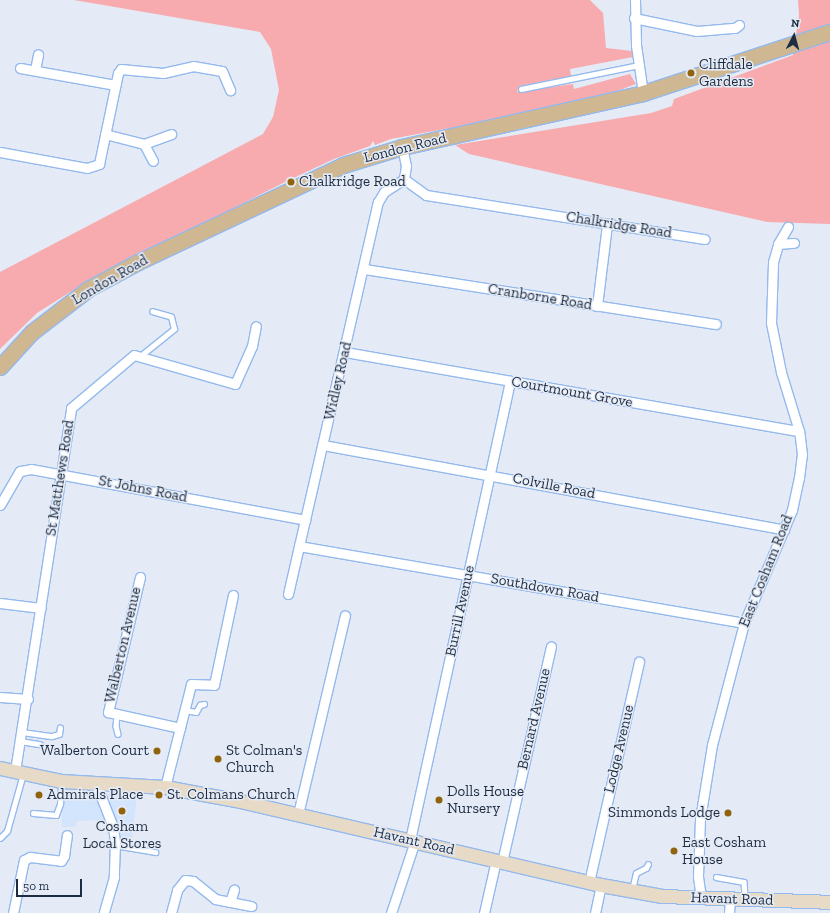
<!DOCTYPE html>
<html>
<head>
<meta charset="utf-8">
<style>
	body { margin:0 }
	#map { position:relative; width:830px; height:913px; overflow:hidden; background:#e4ebf6; font-family:"Zilla Slab",serif }
	div>[style] { position:absolute }
	[style*='--x'] { left:calc(var(--x)*1px); top:calc(var(--y)*1px); width:calc(var(--w)*1px); rotate:calc(var(--a)*1deg) }
	.built>* { inset:0; background:#d3e5fd }
	.green>* { inset:0; background:#f7abae }
	.roads { filter:drop-shadow(1px 0 #94b9ed) drop-shadow(-1px 0 #94b9ed) drop-shadow(0 1px #94b9ed) drop-shadow(0 -1px #94b9ed) }
	.lane>* { height:4.5px; margin:-2.25px; padding:0 2.25px; transform-origin:2.25px; border-radius:2.25px; background:#fff }
	.street>* { height:9px; margin:-4.5px; padding:0 4.5px; transform-origin:4.5px; border-radius:4.5px; background:#fff }
	.secondary>* { height:13px; margin:-6.5px; padding:0 6.5px; transform-origin:6.5px; border-radius:6.5px; background:#e7dbc8 }
	.primary>* { height:15px; margin:-7.5px; padding:0 7.5px; transform-origin:7.5px; border-radius:7.5px; background:#cfb792 }
	.dots>* { width:11px; height:11px; translate:-50% -50%; box-sizing:border-box; border:2px solid #e4ebf6; border-radius:50% }
	span { translate:-50% -50%; white-space:nowrap; text-align:center; line-height:1.15; -webkit-text-stroke:3px #e4ebf6; paint-order:stroke }
	.poi-label { font-size:15px; color:#1e2c41 }
	.left { translate:0 -50%; text-align:left }
	.right { translate:-100% -50%; text-align:right }
	.street-label { font-size:15px; color:#1e2c41 }
	.north { position:absolute; left:774px; top:16px; width:40px; height:40px; -webkit-text-stroke:3px #e4ebf6; paint-order:stroke; rotate:6deg; font-size:11px; font-weight:700; line-height:16px; text-align:center; color:#1e2c41 }
	.north::after { content:''; display:block; margin:auto; width:14px; height:18px; background:#1e2c41; clip-path:polygon(50% 0,100% 100%,50% 72%,0 100%) }
	.scale { position:absolute; left:16px; top:879px; width:66px; height:18px; box-sizing:border-box; border:2px solid #1e2c41; border-top:0; padding-left:5px; font-size:12px; line-height:14px; white-space:nowrap; color:#1e2c41; -webkit-text-stroke:3px #e4ebf6; paint-order:stroke }
</style>
</head>
<body>
<div id="map">
	<div class="built">
		<i style="clip-path:polygon(62px 790px,137px 797px,132px 838px,107px 834px,102px 820px,77px 821px,76px 827px,62px 827px)"></i>
	</div>
	<div class="green">
		<i style="clip-path:polygon(74px 0,590px 0,603px 13px,606px 48px,632px 51px,633px 57px,570px 69px,571px 76px,519px 86px,517px 92px,573px 84px,574px 89px,630px 74px,636px 84px,606px 95px,536px 112px,391px 139px,375px 145px,373px 141px,370px 146px,334px 159px,287px 181px,192px 229px,136px 254px,86px 282px,37px 313px,0 349px,0 272px,263px 134px,273px 117px,279px 90px,271px 49px,260px 32px)"></i>
		<i style="clip-path:polygon(798px 0,830px 0,830px 224px,767px 222px,469px 154px,455px 145px,651px 113px,672px 106px,674px 99px,793px 55px,799px 15px)"></i>
	</div>
	<div class="roads">
		<div class="lane">
			<i style="--x:521;--y:89;--w:120;--a:-11.5"></i>
			<i style="--x:139;--y:357;--w:45;--a:-38.7"></i>
			<i style="--x:174;--y:329;--w:12;--a:-104"></i>
			<i style="--x:171;--y:317;--w:19;--a:-164"></i>
			<i style="--x:185;--y:710;--w:11;--a:10"></i>
			<i style="--x:196;--y:712;--w:8;--a:-60"></i>
			<i style="--x:200;--y:705;--w:4;--a:-14"></i>
			<i style="--x:117;--y:715;--w:11;--a:95"></i>
			<i style="--x:116;--y:726;--w:8;--a:76"></i>
			<i style="--x:22;--y:732;--w:30;--a:8"></i>
			<i style="--x:52;--y:736;--w:7;--a:-16"></i>
			<i style="--x:59;--y:734;--w:6;--a:-81"></i>
			<i style="--x:20;--y:741;--w:20;--a:9"></i>
			<i style="--x:33;--y:813;--w:23;--a:5"></i>
			<i style="--x:56;--y:815;--w:12;--a:-70"></i>
			<i style="--x:60;--y:804;--w:21;--a:-87"></i>
			<i style="--x:0;--y:838;--w:10;--a:-45"></i>
			<i style="--x:7;--y:831;--w:59;--a:-74.3"></i>
			<i style="--x:115;--y:845;--w:41;--a:9.9"></i>
			<i style="--x:716;--y:877;--w:28;--a:10"></i>
			<i style="--x:744;--y:882;--w:16;--a:86"></i>
			<i style="--x:632;--y:890;--w:17;--a:-77"></i>
			<i style="--x:636;--y:873;--w:11;--a:-27"></i>
			<i style="--x:646;--y:868;--w:4;--a:-63"></i>
		</div>
		<div class="street">
			<i style="--x:635;--y:0;--w:45;--a:88.7"></i>
			<i style="--x:636;--y:45;--w:49;--a:81.7"></i>
			<i style="--x:634;--y:18;--w:64;--a:11.7"></i>
			<i style="--x:697;--y:31;--w:38;--a:-5"></i>
			<i style="--x:735;--y:28;--w:5;--a:-37"></i>
			<i style="--x:20;--y:68;--w:97;--a:10.1"></i>
			<i style="--x:35;--y:70;--w:16;--a:-79"></i>
			<i style="--x:105;--y:134;--w:40;--a:14.4"></i>
			<i style="--x:144;--y:144;--w:29;--a:-20"></i>
			<i style="--x:144;--y:144;--w:19;--a:62"></i>
			<i style="--x:402;--y:147;--w:19;--a:78"></i>
			<i style="--x:406;--y:166;--w:13;--a:99"></i>
			<i style="--x:404;--y:179;--w:27;--a:36"></i>
			<i style="--x:426;--y:195;--w:282;--a:9"></i>
			<i style="--x:0;--y:152;--w:88;--a:10.4"></i>
			<i style="--x:87;--y:168;--w:13;--a:-18"></i>
			<i style="--x:99;--y:164;--w:93;--a:-78.2"></i>
			<i style="--x:118;--y:73;--w:5;--a:-53"></i>
			<i style="--x:121;--y:69;--w:42;--a:5.4"></i>
			<i style="--x:163;--y:73;--w:31;--a:-13"></i>
			<i style="--x:193;--y:66;--w:29;--a:10"></i>
			<i style="--x:222;--y:71;--w:21;--a:67"></i>
			<i style="--x:778;--y:244;--w:16;--a:-4"></i>
			<i style="--x:364;--y:269;--w:356;--a:8.9"></i>
			<i style="--x:597;--y:306;--w:83;--a:-83"></i>
			<i style="--x:345;--y:352;--w:461;--a:9.9"></i>
			<i style="--x:323;--y:445;--w:469;--a:10.4"></i>
			<i style="--x:0;--y:505;--w:39;--a:-60"></i>
			<i style="--x:20;--y:471;--w:11;--a:-10"></i>
			<i style="--x:31;--y:469;--w:279;--a:10.5"></i>
			<i style="--x:299;--y:546;--w:452;--a:9.8"></i>
			<i style="--x:140;--y:577;--w:139;--a:103.3"></i>
			<i style="--x:108;--y:712;--w:74;--a:12.5"></i>
			<i style="--x:288;--y:594;--w:402;--a:-77.1"></i>
			<i style="--x:378;--y:202;--w:12;--a:-59"></i>
			<i style="--x:384;--y:192;--w:24;--a:-33"></i>
			<i style="--x:0;--y:603;--w:41;--a:7"></i>
			<i style="--x:0;--y:697;--w:28;--a:4"></i>
			<i style="--x:15;--y:771;--w:367;--a:-81.2"></i>
			<i style="--x:71;--y:408;--w:82;--a:-40.1"></i>
			<i style="--x:134;--y:355;--w:105;--a:16"></i>
			<i style="--x:235;--y:384;--w:42;--a:-65.9"></i>
			<i style="--x:252;--y:346;--w:20;--a:-79"></i>
			<i style="--x:96;--y:784;--w:46;--a:68.4"></i>
			<i style="--x:113;--y:827;--w:15;--a:82"></i>
			<i style="--x:115;--y:842;--w:35;--a:92"></i>
			<i style="--x:114;--y:877;--w:37;--a:106"></i>
			<i style="--x:165;--y:787;--w:106;--a:-75.8"></i>
			<i style="--x:191;--y:684;--w:23;--a:2"></i>
			<i style="--x:214;--y:685;--w:92;--a:-78.1"></i>
			<i style="--x:298;--y:814;--w:204;--a:-76.7"></i>
			<i style="--x:410;--y:840;--w:470;--a:-77.7"></i>
			<i style="--x:502;--y:862;--w:221;--a:-77.2"></i>
			<i style="--x:589;--y:882;--w:226;--a:-77.2"></i>
			<i style="--x:701;--y:898;--w:22;--a:-98"></i>
			<i style="--x:698;--y:876;--w:57;--a:-88"></i>
			<i style="--x:700;--y:819;--w:75;--a:-80.8"></i>
			<i style="--x:712;--y:745;--w:126;--a:-75.3"></i>
			<i style="--x:744;--y:623;--w:123;--a:-67"></i>
			<i style="--x:792;--y:510;--w:33;--a:-78"></i>
			<i style="--x:799;--y:478;--w:24;--a:-83"></i>
			<i style="--x:802;--y:454;--w:23;--a:-97"></i>
			<i style="--x:799;--y:431;--w:62;--a:-107"></i>
			<i style="--x:781;--y:372;--w:50;--a:-101.5"></i>
			<i style="--x:771;--y:323;--w:61;--a:-88.1"></i>
			<i style="--x:773;--y:262;--w:19;--a:-74"></i>
			<i style="--x:778;--y:244;--w:20;--a:-60"></i>
			<i style="--x:230;--y:902;--w:13;--a:-72"></i>
			<i style="--x:13;--y:913;--w:54;--a:-78.3"></i>
			<i style="--x:24;--y:860;--w:7;--a:-27"></i>
			<i style="--x:30;--y:857;--w:31;--a:7"></i>
			<i style="--x:61;--y:861;--w:6;--a:-59"></i>
			<i style="--x:64;--y:856;--w:21;--a:-82"></i>
			<i style="--x:171;--y:913;--w:24;--a:-75"></i>
			<i style="--x:177;--y:890;--w:13;--a:-51"></i>
			<i style="--x:185;--y:880;--w:8;--a:7"></i>
			<i style="--x:193;--y:881;--w:28;--a:39"></i>
			<i style="--x:215;--y:899;--w:37;--a:11"></i>
			<i style="--x:391;--y:913;--w:76;--a:-71.6"></i>
			<i style="--x:484;--y:913;--w:54;--a:-77.2"></i>
			<i style="--x:595;--y:913;--w:29;--a:-78"></i>
			<i style="--x:729;--y:913;--w:14;--a:-86"></i>
		</div>
		<div class="secondary">
			<i style="--x:0;--y:768;--w:62;--a:12"></i>
			<i style="--x:61;--y:781;--w:104;--a:3.3"></i>
			<i style="--x:165;--y:787;--w:76;--a:10.6"></i>
			<i style="--x:240;--y:801;--w:371;--a:13.1"></i>
			<i style="--x:601;--y:885;--w:62;--a:10.2"></i>
			<i style="--x:662;--y:896;--w:168;--a:2"></i>
		</div>
		<div class="primary">
			<i style="--x:0;--y:367;--w:47;--a:-47.6"></i>
			<i style="--x:32;--y:332;--w:71;--a:-37.5"></i>
			<i style="--x:88;--y:289;--w:57;--a:-28.4"></i>
			<i style="--x:138;--y:262;--w:227;--a:-25.3"></i>
			<i style="--x:343;--y:165;--w:62;--a:-17"></i>
			<i style="--x:402;--y:147;--w:247;--a:-12.6"></i>
			<i style="--x:643;--y:93;--w:197;--a:-18.1"></i>
		</div>
	</div>
	<div class="dots">
		<i style="left:691px;top:73px;background:#90640d"></i>
		<i style="left:291px;top:182px;background:#90640d"></i>
		<i style="left:157px;top:751px;background:#90640d"></i>
		<i style="left:218px;top:759px;background:#90640d"></i>
		<i style="left:39px;top:795px;background:#90640d"></i>
		<i style="left:159px;top:795px;background:#90640d"></i>
		<i style="left:439px;top:800px;background:#90640d"></i>
		<i style="left:122px;top:811px;background:#90640d"></i>
		<i style="left:728px;top:813px;background:#90640d"></i>
		<i style="left:674px;top:851px;background:#90640d"></i>
	</div>
	<div class="poi-label">
		<span class="left" style="left:699px;top:73px">Cliffdale<br>Gardens</span>
		<span class="left" style="left:299px;top:182px">Chalkridge Road</span>
		<span class="left" style="left:226px;top:759px">St Colman's<br>Church</span>
		<span class="right" style="left:149px;top:751px">Walberton Court</span>
		<span class="left" style="left:447px;top:800px">Dolls House<br>Nursery</span>
		<span class="left" style="left:47px;top:795px">Admirals Place</span>
		<span class="left" style="left:167px;top:795px">St. Colmans Church</span>
		<span class="right" style="left:720px;top:813px">Simmonds Lodge</span>
		<span style="left:122px;top:835px">Cosham<br>Local Stores</span>
		<span class="left" style="left:682px;top:851px">East Cosham<br>House</span>
	</div>
	<div class="street-label">
		<span style="left:405px;top:148px;rotate:-14deg">London Road</span>
		<span style="left:619px;top:225px;rotate:9deg">Chalkridge Road</span>
		<span style="left:110px;top:280px;rotate:-30deg">London Road</span>
		<span style="left:540px;top:297px;rotate:9deg">Cranborne Road</span>
		<span style="left:338px;top:381px;rotate:-77deg">Widley Road</span>
		<span style="left:572px;top:392px;rotate:10deg">Courtmount Grove</span>
		<span style="left:60px;top:478px;rotate:-81deg">St Matthews Road</span>
		<span style="left:554px;top:486px;rotate:11deg">Colville Road</span>
		<span style="left:143px;top:489px;rotate:11deg">St Johns Road</span>
		<span style="left:766px;top:571px;rotate:-68deg">East Cosham Road</span>
		<span style="left:545px;top:588px;rotate:10deg">Southdown Road</span>
		<span style="left:460px;top:611px;rotate:-78deg">Burrill Avenue</span>
		<span style="left:123px;top:645px;rotate:-77deg">Walberton Avenue</span>
		<span style="left:534px;top:719px;rotate:-77deg">Bernard Avenue</span>
		<span style="left:619px;top:749px;rotate:-77deg">Lodge Avenue</span>
		<span style="left:414px;top:841px;rotate:13deg">Havant Road</span>
		<span style="left:732px;top:899px;rotate:2deg">Havant Road</span>
	</div>
	<div class="north">N</div>
	<div class="scale">50 m</div>
</div>
</body>
</html>
